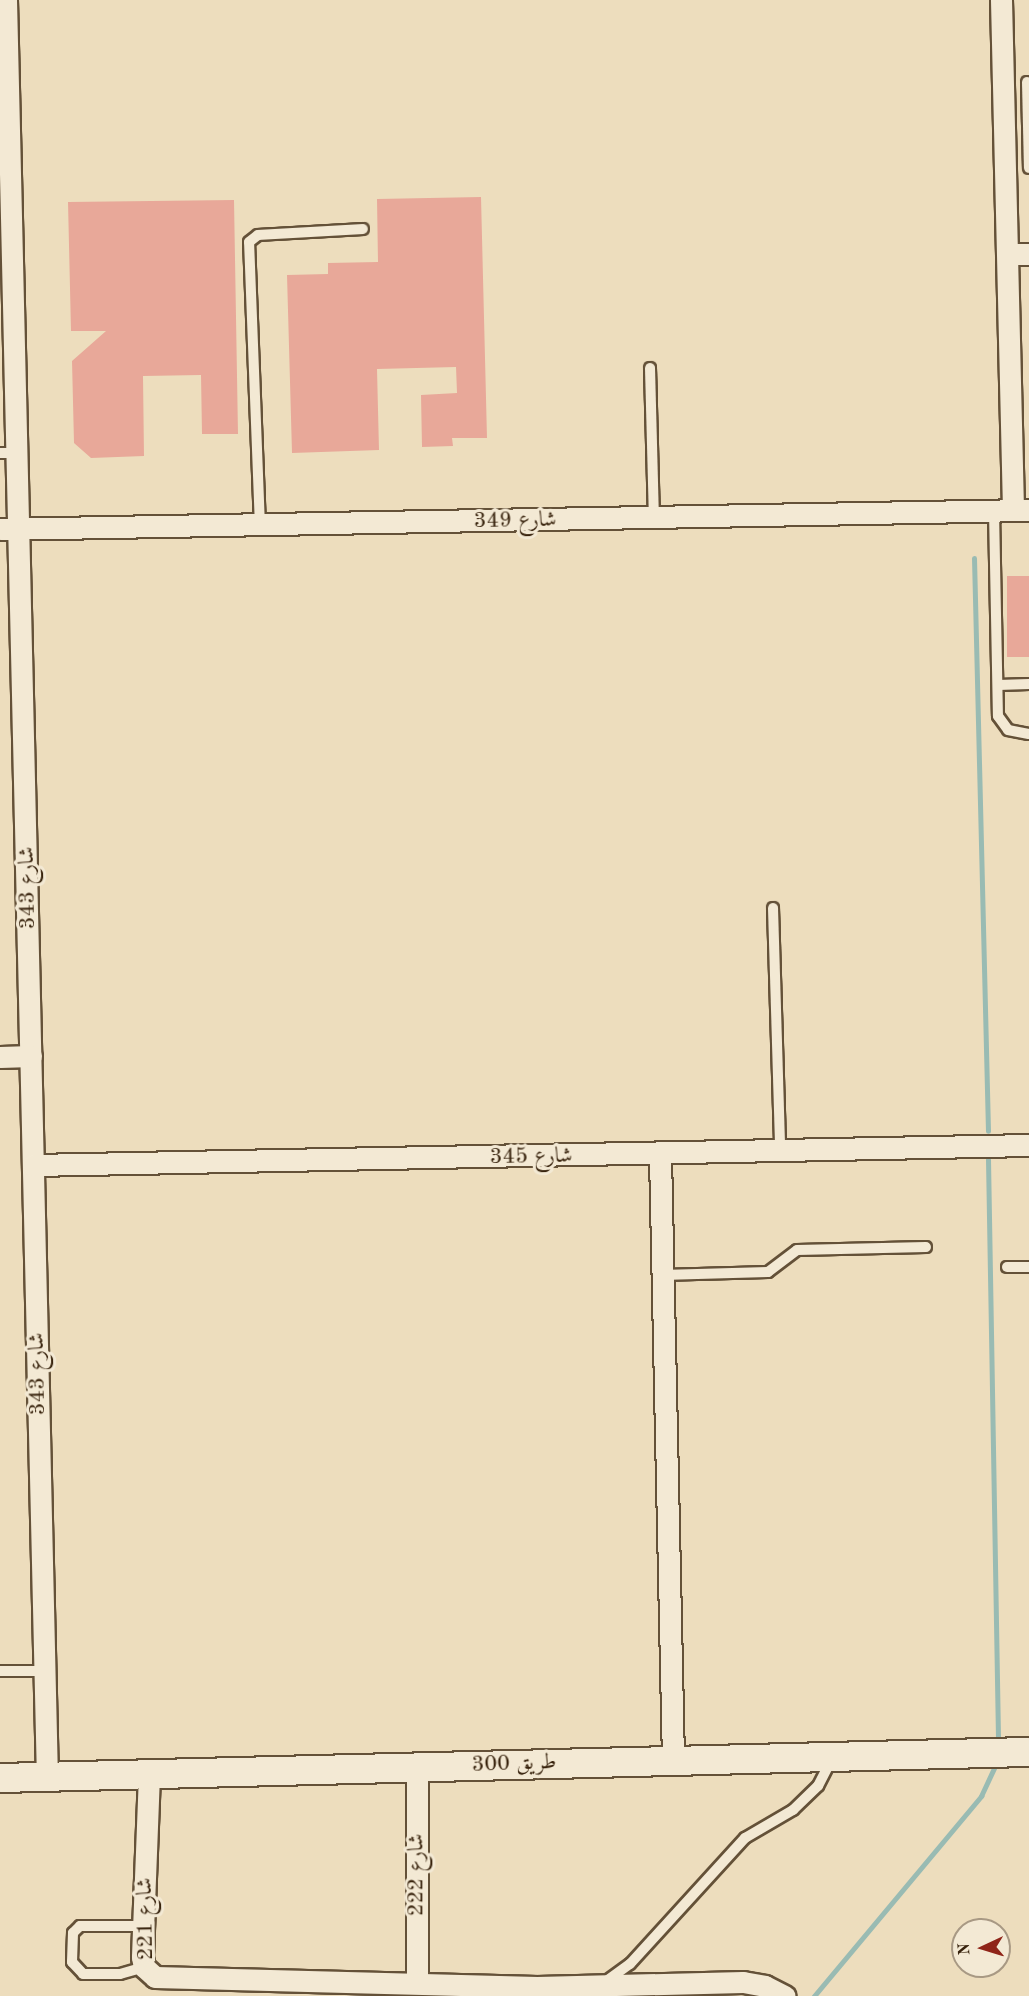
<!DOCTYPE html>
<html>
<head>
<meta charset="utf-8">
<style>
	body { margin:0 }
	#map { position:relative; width:1029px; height:1996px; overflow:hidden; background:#edddbd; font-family:"Old Standard TT",Amiri,serif }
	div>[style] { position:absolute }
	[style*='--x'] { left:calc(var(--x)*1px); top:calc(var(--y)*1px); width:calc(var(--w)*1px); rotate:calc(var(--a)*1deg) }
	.stream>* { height:5px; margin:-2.5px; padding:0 2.5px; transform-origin:2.5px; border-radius:2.5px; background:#99bbb3 }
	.building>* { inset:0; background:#e8a899; transform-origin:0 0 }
	.roads { filter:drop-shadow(2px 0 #645138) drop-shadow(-2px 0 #645138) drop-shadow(0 2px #645138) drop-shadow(0 -2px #645138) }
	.lane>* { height:10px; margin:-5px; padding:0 5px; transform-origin:5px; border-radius:5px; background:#f3e9d4 }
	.street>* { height:21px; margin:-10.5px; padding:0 10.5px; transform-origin:10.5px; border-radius:10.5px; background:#f3e9d4 }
	.secondary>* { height:28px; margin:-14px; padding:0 14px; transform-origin:14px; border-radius:14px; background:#f3e9d4 }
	span { translate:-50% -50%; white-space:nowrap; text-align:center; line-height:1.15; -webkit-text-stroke:6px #f3e9d4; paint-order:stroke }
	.street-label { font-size:22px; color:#37220c }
	.north { position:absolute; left:951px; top:1918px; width:60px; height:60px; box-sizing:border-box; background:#f3e9d4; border:2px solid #a89984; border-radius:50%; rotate:266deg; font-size:16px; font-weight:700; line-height:24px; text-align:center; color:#37220c }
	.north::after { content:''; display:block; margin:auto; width:21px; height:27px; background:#8f2418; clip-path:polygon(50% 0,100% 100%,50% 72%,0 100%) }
</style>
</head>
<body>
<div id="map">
	<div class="stream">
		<i style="--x:974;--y:558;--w:573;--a:88.6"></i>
		<i style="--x:988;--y:1159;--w:578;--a:89.01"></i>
		<i style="--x:814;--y:1996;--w:261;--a:-50.1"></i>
		<i style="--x:981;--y:1796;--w:31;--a:-65"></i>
	</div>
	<div class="building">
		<i style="clip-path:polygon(481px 197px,487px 438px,452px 438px,453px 446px,422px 447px,421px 395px,457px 393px,456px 367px,377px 369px,379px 450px,292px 453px,287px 275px,328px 274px,328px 263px,378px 262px,377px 199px)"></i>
		<i style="clip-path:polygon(234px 200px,238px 434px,202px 434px,201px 375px,143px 376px,144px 456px,91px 458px,74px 443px,72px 361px,106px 331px,71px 331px,68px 202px)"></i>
		<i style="left:1007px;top:576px;width:22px;height:81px"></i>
	</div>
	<div class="roads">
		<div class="lane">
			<i style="--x:1027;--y:82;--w:86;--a:88.7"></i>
			<i style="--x:650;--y:368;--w:150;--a:88.5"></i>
			<i style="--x:0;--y:453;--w:18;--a:0"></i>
			<i style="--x:994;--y:511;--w:205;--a:88.9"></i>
			<i style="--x:998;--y:716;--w:17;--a:54"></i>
			<i style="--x:1008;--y:730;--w:21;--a:11"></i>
			<i style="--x:260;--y:527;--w:285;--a:-92.2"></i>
			<i style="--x:249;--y:242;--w:11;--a:-38"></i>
			<i style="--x:258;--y:235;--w:105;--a:-3.3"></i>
			<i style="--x:998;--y:685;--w:31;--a:-2"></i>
			<i style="--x:773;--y:908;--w:242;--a:88.3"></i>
			<i style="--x:1007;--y:1267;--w:22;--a:0"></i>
			<i style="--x:662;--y:1275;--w:106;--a:-1.6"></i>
			<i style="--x:768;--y:1272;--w:36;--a:-37"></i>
			<i style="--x:797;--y:1250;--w:129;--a:-1.3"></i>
			<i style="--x:0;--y:1671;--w:45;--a:0"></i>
			<i style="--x:143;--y:1926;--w:63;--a:180"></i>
			<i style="--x:80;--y:1926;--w:10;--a:135"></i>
			<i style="--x:73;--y:1933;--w:29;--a:92"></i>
			<i style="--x:72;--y:1962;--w:16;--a:47"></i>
			<i style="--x:83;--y:1974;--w:37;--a:0"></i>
			<i style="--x:120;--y:1974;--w:25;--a:-16"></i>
			<i style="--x:605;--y:1982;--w:31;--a:-36"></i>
			<i style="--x:630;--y:1964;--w:171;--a:-47.6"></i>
			<i style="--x:745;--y:1838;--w:56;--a:-30.3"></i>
			<i style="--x:793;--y:1810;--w:35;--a:-44"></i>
			<i style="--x:818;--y:1786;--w:29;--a:-63"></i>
		</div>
		<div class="street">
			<i style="--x:6;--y:0;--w:1776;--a:88.68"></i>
			<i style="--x:1001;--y:0;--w:510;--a:88.65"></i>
			<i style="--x:1008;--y:254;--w:21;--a:0"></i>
			<i style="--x:0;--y:529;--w:1029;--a:-1.06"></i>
			<i style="--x:0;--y:1057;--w:31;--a:-2"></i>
			<i style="--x:660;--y:1155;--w:604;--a:88.77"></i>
			<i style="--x:33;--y:1165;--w:996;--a:-1.15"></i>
			<i style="--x:417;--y:1767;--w:216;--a:90"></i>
			<i style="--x:149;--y:1774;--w:183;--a:92.2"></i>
			<i style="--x:142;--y:1957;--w:10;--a:79"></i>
			<i style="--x:144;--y:1967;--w:15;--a:42"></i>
			<i style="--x:155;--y:1977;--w:382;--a:1.5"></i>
			<i style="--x:537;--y:1987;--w:206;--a:-1.4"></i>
			<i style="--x:743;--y:1982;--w:22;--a:10"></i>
			<i style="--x:765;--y:1986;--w:22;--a:27"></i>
		</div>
		<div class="secondary">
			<i style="--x:0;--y:1778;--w:1029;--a:-1.45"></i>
		</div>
	</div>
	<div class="street-label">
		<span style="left:515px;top:521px;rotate:-1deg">شارع 349</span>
		<span style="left:28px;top:888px;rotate:-91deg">شارع 343</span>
		<span style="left:531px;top:1157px;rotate:-1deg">شارع 345</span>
		<span style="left:38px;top:1374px;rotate:-91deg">شارع 343</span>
		<span style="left:514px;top:1764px;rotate:-2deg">طريق 300</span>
		<span style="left:417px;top:1875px;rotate:-90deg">شارع 222</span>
		<span style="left:146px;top:1919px;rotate:-91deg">شارع 221</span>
	</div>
	<div class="north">N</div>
</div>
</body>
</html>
